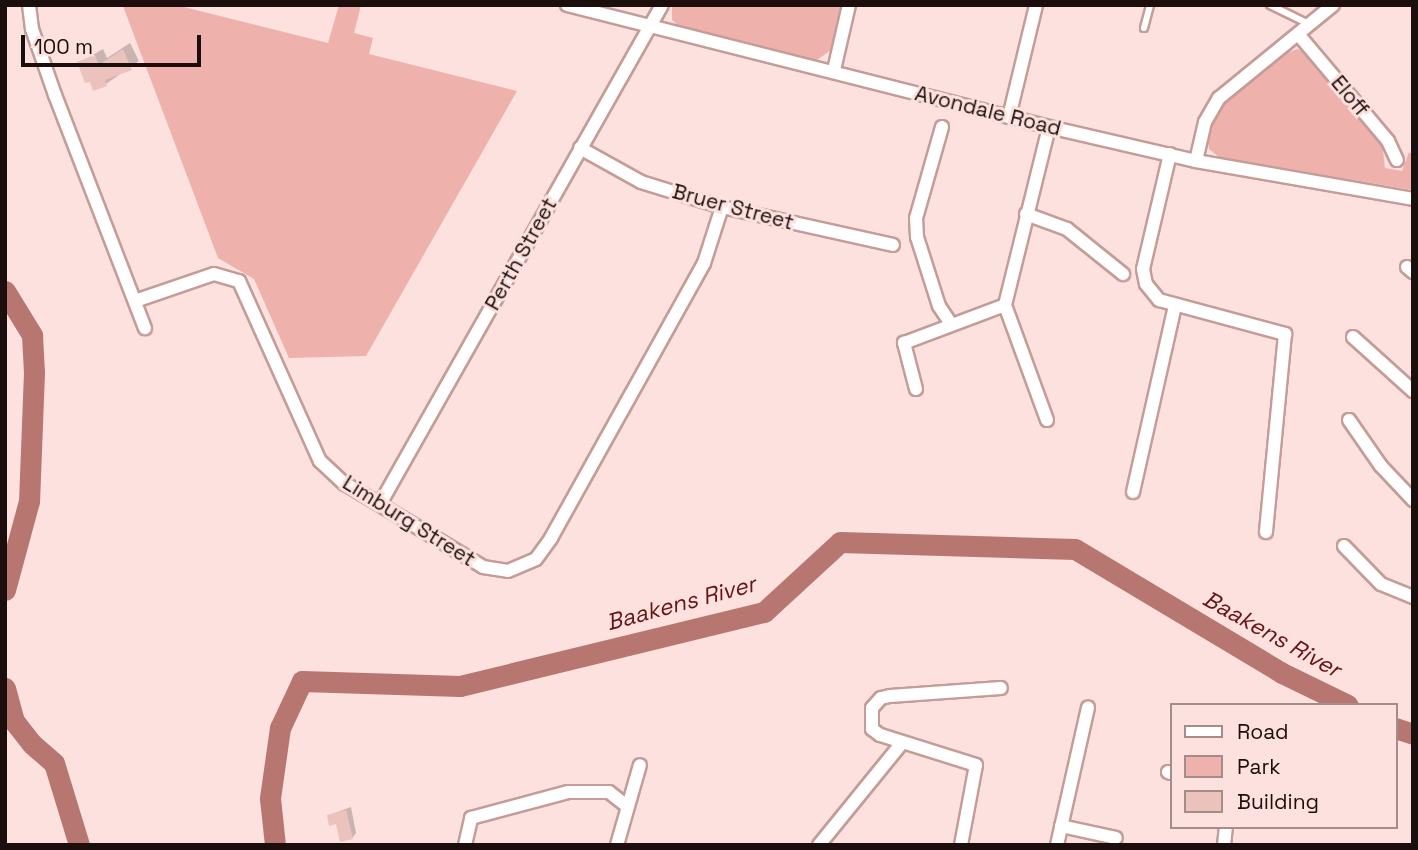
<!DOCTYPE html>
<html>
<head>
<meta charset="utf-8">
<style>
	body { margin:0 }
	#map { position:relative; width:1418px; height:850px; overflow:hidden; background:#fce1de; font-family:"Space Grotesk",sans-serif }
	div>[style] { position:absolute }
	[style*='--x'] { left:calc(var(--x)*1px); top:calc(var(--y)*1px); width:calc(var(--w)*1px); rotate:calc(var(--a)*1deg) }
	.green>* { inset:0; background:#eeb1ab }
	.shadow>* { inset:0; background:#0003 }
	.river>* { height:21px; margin:-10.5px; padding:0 10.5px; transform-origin:10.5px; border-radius:10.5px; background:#b87671 }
	.building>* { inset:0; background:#ecc2bd }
	.roads { filter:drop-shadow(2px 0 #c49c98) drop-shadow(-2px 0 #c49c98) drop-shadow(0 2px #c49c98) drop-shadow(0 -2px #c49c98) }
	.lane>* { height:6px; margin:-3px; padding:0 3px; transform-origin:3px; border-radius:3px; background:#fff }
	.street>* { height:12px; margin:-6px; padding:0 6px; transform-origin:6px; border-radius:6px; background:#fff }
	span { translate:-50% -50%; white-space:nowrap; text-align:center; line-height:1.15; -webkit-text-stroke:6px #fce1de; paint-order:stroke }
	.street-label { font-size:21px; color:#1c0e0c }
	.water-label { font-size:23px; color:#651416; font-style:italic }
	.frame { position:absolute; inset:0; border:7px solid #1c0e0c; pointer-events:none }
	.legend { position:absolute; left:1170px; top:703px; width:228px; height:126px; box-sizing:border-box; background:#fce1de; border:2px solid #a28d8a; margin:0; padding:9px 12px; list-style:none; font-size:21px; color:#1c0e0c }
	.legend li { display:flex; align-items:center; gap:14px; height:35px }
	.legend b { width:35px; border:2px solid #a28d8a }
	.scale { position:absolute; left:21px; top:35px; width:180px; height:32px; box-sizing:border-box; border:4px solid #1c0e0c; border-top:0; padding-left:9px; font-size:21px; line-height:24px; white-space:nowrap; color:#1c0e0c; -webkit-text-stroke:5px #fce1de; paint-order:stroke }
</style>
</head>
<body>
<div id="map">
	<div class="green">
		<i style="clip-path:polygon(176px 5px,328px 43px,339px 5px,361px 5px,354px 33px,373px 38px,369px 54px,517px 91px,366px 356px,289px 358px,254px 279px,218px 258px,123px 6px)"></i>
		<i style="clip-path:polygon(672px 5px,843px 5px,831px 50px,817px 60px,681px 28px,672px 20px)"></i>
		<i style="clip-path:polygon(1297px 49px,1305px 52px,1382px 141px,1385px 168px,1402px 171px,1409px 152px,1413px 156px,1413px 190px,1220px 158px,1209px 149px,1207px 132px,1223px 104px,1284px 54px)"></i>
	</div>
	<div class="shadow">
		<i style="clip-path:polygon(130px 43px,139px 61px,106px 84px,79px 63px,103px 49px,107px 58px)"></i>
		<i style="clip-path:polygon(351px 807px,356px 833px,352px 838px,329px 815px)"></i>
	</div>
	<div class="river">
		<i style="--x:5;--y:291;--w:52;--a:58.5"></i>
		<i style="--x:32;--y:335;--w:37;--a:87"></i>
		<i style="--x:34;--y:372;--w:129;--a:92.2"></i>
		<i style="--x:29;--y:501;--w:92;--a:105.1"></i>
		<i style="--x:5;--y:688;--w:34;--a:75"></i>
		<i style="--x:14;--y:721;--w:29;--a:52"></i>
		<i style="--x:32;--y:744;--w:29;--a:41"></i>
		<i style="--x:54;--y:763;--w:86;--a:73"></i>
		<i style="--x:1395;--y:728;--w:19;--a:18"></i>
		<i style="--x:275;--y:845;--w:47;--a:-96.1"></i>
		<i style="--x:270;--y:798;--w:71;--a:-81.9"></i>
		<i style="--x:280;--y:728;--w:52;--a:-64.9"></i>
		<i style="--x:302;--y:681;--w:158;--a:1.8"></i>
		<i style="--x:460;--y:686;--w:313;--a:-13.7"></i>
		<i style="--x:764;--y:612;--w:103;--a:-42.6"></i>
		<i style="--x:840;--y:542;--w:235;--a:1.7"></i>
		<i style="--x:1075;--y:549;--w:241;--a:30.9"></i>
		<i style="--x:1282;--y:673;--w:73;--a:25.9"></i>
	</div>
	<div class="building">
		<i style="clip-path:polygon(123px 49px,132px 70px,105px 80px,107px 86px,93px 91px,90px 82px,85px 83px,77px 62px,95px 55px,99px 65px)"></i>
		<i style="clip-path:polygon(346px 810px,353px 839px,340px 842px,336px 824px,329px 826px,327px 815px)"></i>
	</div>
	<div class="roads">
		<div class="lane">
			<i style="--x:1270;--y:5;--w:43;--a:26"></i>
			<i style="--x:1144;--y:28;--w:24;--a:-75"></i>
		</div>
		<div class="street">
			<i style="--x:29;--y:5;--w:24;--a:83"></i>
			<i style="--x:32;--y:29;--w:70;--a:70.8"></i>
			<i style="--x:55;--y:95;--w:250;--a:68.9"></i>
			<i style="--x:567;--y:5;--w:497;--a:14.2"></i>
			<i style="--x:1049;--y:127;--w:151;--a:13"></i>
			<i style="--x:1196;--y:161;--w:220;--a:9.9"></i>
			<i style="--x:1298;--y:34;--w:140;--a:49.9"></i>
			<i style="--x:1388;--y:141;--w:21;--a:65"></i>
			<i style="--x:834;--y:70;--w:67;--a:-77"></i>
			<i style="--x:1009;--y:117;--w:115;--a:-76.4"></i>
			<i style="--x:942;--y:127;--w:95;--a:105.9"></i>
			<i style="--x:916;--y:218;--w:19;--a:87"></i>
			<i style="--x:917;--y:237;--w:72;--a:72.3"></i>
			<i style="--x:939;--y:306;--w:22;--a:56"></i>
			<i style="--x:580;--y:148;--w:70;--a:29.1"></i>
			<i style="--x:641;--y:182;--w:85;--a:17.2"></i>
			<i style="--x:722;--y:207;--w:175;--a:12.5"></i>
			<i style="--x:1170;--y:154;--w:118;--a:103.2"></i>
			<i style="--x:1143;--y:269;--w:15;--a:79"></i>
			<i style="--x:1146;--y:284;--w:21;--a:51"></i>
			<i style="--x:1159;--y:300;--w:131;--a:15.1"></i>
			<i style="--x:1285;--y:334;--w:199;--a:95.5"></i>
			<i style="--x:1196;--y:161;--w:40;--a:-77"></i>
			<i style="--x:1205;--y:122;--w:28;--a:-60"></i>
			<i style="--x:1219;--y:98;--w:147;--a:-39.2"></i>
			<i style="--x:1026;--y:214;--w:44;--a:20.1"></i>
			<i style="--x:1067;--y:229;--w:72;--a:38.8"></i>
			<i style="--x:1407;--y:267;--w:8;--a:40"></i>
			<i style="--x:135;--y:301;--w:83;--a:-18.9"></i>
			<i style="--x:214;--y:274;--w:26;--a:16"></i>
			<i style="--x:239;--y:281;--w:197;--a:65.8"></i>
			<i style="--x:320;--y:461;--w:33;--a:43"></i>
			<i style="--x:344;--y:483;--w:162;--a:31.1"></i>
			<i style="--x:483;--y:567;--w:25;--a:9"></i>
			<i style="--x:508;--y:571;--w:30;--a:-23"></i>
			<i style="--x:536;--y:559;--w:26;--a:-54"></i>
			<i style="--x:551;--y:538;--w:315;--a:-60.9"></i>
			<i style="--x:704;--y:263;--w:59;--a:-72.2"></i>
			<i style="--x:1353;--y:337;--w:81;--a:42"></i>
			<i style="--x:916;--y:389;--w:48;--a:-104.6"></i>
			<i style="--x:904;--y:343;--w:108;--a:-20.6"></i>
			<i style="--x:1047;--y:420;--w:122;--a:-110.1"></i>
			<i style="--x:1005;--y:305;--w:183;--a:-76.1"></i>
			<i style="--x:1349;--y:420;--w:56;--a:55.2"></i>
			<i style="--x:1381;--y:466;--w:47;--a:46.7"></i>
			<i style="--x:1133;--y:492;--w:192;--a:-77.3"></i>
			<i style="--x:380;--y:504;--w:573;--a:-60.53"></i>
			<i style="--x:1344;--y:546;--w:53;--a:45.8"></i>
			<i style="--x:1381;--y:584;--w:35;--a:22"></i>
			<i style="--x:1168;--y:772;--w:3;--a:18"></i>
			<i style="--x:1061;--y:826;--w:56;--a:12.3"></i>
			<i style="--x:465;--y:845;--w:28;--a:-77"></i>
			<i style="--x:471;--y:818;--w:100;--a:-15"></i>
			<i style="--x:568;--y:792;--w:41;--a:0"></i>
			<i style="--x:609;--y:792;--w:23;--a:38"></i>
			<i style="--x:617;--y:845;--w:83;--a:-74"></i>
			<i style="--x:819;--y:845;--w:130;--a:-50.9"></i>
			<i style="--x:961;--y:845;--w:81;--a:-79.4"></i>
			<i style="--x:976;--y:765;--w:101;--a:-162.6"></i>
			<i style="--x:880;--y:735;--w:10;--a:-143"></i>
			<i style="--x:872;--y:729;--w:21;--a:-90"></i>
			<i style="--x:872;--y:708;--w:13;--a:-48"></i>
			<i style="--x:881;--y:698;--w:9;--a:-13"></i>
			<i style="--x:890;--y:696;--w:111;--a:-4.1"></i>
			<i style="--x:1057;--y:845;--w:141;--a:-77.3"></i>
			<i style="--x:1224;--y:845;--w:18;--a:-84"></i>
		</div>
	</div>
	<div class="street-label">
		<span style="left:1350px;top:96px;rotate:50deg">Eloff</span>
		<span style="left:988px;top:111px;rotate:14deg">Avondale Road</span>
		<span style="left:733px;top:207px;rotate:15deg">Bruer Street</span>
		<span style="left:521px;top:254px;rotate:-61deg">Perth Street</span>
		<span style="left:409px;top:521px;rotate:32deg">Limburg Street</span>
	</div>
	<div class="water-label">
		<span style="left:681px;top:603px;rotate:-15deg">Baakens River</span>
		<span style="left:1272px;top:634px;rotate:29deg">Baakens River</span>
	</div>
	<div class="frame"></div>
	<ul class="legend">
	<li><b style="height:9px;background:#fff"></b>Road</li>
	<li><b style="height:19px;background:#eeb1ab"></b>Park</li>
	<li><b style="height:19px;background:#ecc2bd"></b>Building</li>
	</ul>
	<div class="scale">100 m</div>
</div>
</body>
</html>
